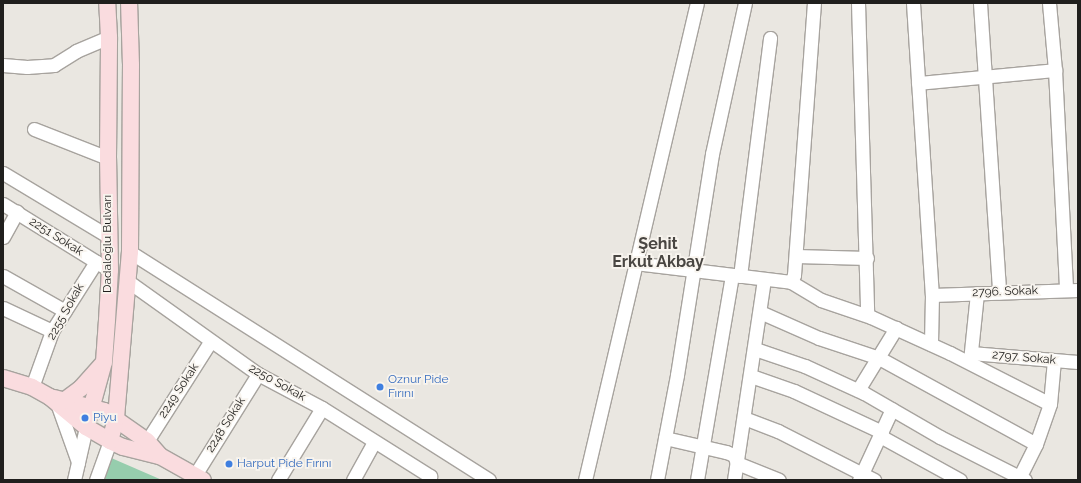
<!DOCTYPE html>
<html>
<head>
<meta charset="utf-8">
<style>
	body { margin:0 }
	#map { position:relative; width:1081px; height:483px; overflow:hidden; background:#eae7e1; font-family:Raleway,sans-serif }
	div>[style] { position:absolute }
	[style*='--x'] { left:calc(var(--x)*1px); top:calc(var(--y)*1px); width:calc(var(--w)*1px); rotate:calc(var(--a)*1deg) }
	.green>* { inset:0; background:#96cdad }
	.roads { filter:drop-shadow(1px 0 #a7a39e) drop-shadow(-1px 0 #a7a39e) drop-shadow(0 1px #a7a39e) drop-shadow(0 -1px #a7a39e) }
	.minor>* { height:13px; margin:-6.5px; padding:0 6.5px; transform-origin:6.5px; border-radius:6.5px; background:#fff }
	.major>* { height:16px; margin:-8px; padding:0 8px; transform-origin:8px; border-radius:8px; background:#fadcdf }
	.dots>* { width:11px; height:11px; translate:-50% -50%; box-sizing:border-box; border:2px solid #f8f4ee; border-radius:50% }
	span { translate:-50% -50%; white-space:nowrap; text-align:center; line-height:1.15; -webkit-text-stroke:3.5px #f8f4ee; paint-order:stroke }
	.street-label { font-size:12px; color:#201f1d }
	.shop-label { font-size:12px; color:#366cbe }
	.left { translate:0 -50%; text-align:left }
	.district-label { font-size:16px; color:#494642; font-weight:700 }
	.frame { position:absolute; inset:0; border:4px solid #201f1d; pointer-events:none }
</style>
</head>
<body>
<div id="map">
	<div class="green">
		<i style="clip-path:polygon(109px 457px,162px 480px,103px 480px)"></i>
	</div>
	<div class="roads">
		<div class="minor">
			<i style="--x:858;--y:3;--w:312;--a:88.3"></i>
			<i style="--x:913;--y:3;--w:293;--a:86.3"></i>
			<i style="--x:932;--y:295;--w:49;--a:91.2"></i>
			<i style="--x:980;--y:3;--w:290;--a:86.2"></i>
			<i style="--x:1049;--y:3;--w:67;--a:84.9"></i>
			<i style="--x:1055;--y:70;--w:220;--a:87.1"></i>
			<i style="--x:3;--y:65;--w:24;--a:5"></i>
			<i style="--x:27;--y:67;--w:27;--a:-4"></i>
			<i style="--x:54;--y:65;--w:26;--a:-32"></i>
			<i style="--x:76;--y:51;--w:36;--a:-23"></i>
			<i style="--x:918;--y:83;--w:138;--a:-5.4"></i>
			<i style="--x:34;--y:129;--w:79;--a:21.4"></i>
			<i style="--x:3;--y:173;--w:122;--a:31"></i>
			<i style="--x:3;--y:204;--w:118;--a:31.8"></i>
			<i style="--x:3;--y:237;--w:29;--a:-61"></i>
			<i style="--x:130;--y:252;--w:425;--a:32.4"></i>
			<i style="--x:796;--y:256;--w:71;--a:1.6"></i>
			<i style="--x:635;--y:263;--w:157;--a:6.9"></i>
			<i style="--x:791;--y:282;--w:35;--a:31"></i>
			<i style="--x:821;--y:300;--w:53;--a:18.8"></i>
			<i style="--x:871;--y:317;--w:87;--a:24.5"></i>
			<i style="--x:950;--y:353;--w:112;--a:27"></i>
			<i style="--x:3;--y:276;--w:71;--a:29.4"></i>
			<i style="--x:740;--y:276;--w:240;--a:-82.8"></i>
			<i style="--x:129;--y:282;--w:158;--a:35.5"></i>
			<i style="--x:258;--y:374;--w:72;--a:28"></i>
			<i style="--x:322;--y:408;--w:128;--a:32.2"></i>
			<i style="--x:430;--y:476;--w:4;--a:117"></i>
			<i style="--x:791;--y:282;--w:8;--a:-67"></i>
			<i style="--x:794;--y:275;--w:273;--a:-85.8"></i>
			<i style="--x:932;--y:295;--w:146;--a:-2"></i>
			<i style="--x:3;--y:308;--w:54;--a:25.1"></i>
			<i style="--x:760;--y:312;--w:64;--a:23.8"></i>
			<i style="--x:819;--y:338;--w:63;--a:18.4"></i>
			<i style="--x:879;--y:358;--w:179;--a:28.7"></i>
			<i style="--x:755;--y:349;--w:53;--a:18.8"></i>
			<i style="--x:805;--y:366;--w:65;--a:24.6"></i>
			<i style="--x:864;--y:393;--w:88;--a:30.1"></i>
			<i style="--x:940;--y:437;--w:95;--a:26.8"></i>
			<i style="--x:971;--y:353;--w:107;--a:4.8"></i>
			<i style="--x:970;--y:361;--w:68;--a:-84.1"></i>
			<i style="--x:751;--y:376;--w:46;--a:19.2"></i>
			<i style="--x:794;--y:391;--w:97;--a:25"></i>
			<i style="--x:32;--y:387;--w:59;--a:-70.3"></i>
			<i style="--x:52;--y:331;--w:82;--a:-57.5"></i>
			<i style="--x:858;--y:390;--w:73;--a:-58.5"></i>
			<i style="--x:57;--y:403;--w:63;--a:70.4"></i>
			<i style="--x:744;--y:418;--w:36;--a:21"></i>
			<i style="--x:778;--y:431;--w:108;--a:27"></i>
			<i style="--x:880;--y:436;--w:91;--a:28.8"></i>
			<i style="--x:665;--y:438;--w:63;--a:12.9"></i>
			<i style="--x:726;--y:452;--w:9;--a:21"></i>
			<i style="--x:734;--y:455;--w:9;--a:69"></i>
			<i style="--x:737;--y:463;--w:45;--a:22"></i>
			<i style="--x:147;--y:441;--w:117;--a:-57.5"></i>
			<i style="--x:195;--y:475;--w:119;--a:-58"></i>
			<i style="--x:74;--y:480;--w:54;--a:-77.2"></i>
			<i style="--x:96;--y:480;--w:41;--a:-70.3"></i>
			<i style="--x:278;--y:480;--w:84;--a:-58.6"></i>
			<i style="--x:353;--y:480;--w:43;--a:-61.1"></i>
			<i style="--x:585;--y:480;--w:490;--a:-76.8"></i>
			<i style="--x:657;--y:480;--w:107;--a:-79.2"></i>
			<i style="--x:677;--y:375;--w:224;--a:-81"></i>
			<i style="--x:712;--y:154;--w:155;--a:-77.7"></i>
			<i style="--x:697;--y:480;--w:208;--a:-80.3"></i>
			<i style="--x:734;--y:480;--w:203;--a:-81.5"></i>
			<i style="--x:859;--y:480;--w:78;--a:-65.1"></i>
			<i style="--x:1018;--y:480;--w:40;--a:-63.4"></i>
			<i style="--x:1036;--y:444;--w:42;--a:-70.7"></i>
			<i style="--x:1050;--y:404;--w:44;--a:-84.8"></i>
		</div>
		<div class="major">
			<i style="--x:3;--y:378;--w:30;--a:17"></i>
			<i style="--x:32;--y:387;--w:21;--a:29"></i>
			<i style="--x:50;--y:397;--w:47;--a:39.8"></i>
			<i style="--x:86;--y:427;--w:28;--a:30"></i>
			<i style="--x:110;--y:441;--w:14;--a:25"></i>
			<i style="--x:123;--y:447;--w:38;--a:14"></i>
			<i style="--x:160;--y:456;--w:49;--a:29.2"></i>
			<i style="--x:54;--y:398;--w:52;--a:14.6"></i>
			<i style="--x:104;--y:411;--w:52;--a:34.9"></i>
			<i style="--x:147;--y:441;--w:20;--a:49"></i>
			<i style="--x:64;--y:401;--w:21;--a:-37"></i>
			<i style="--x:81;--y:388;--w:31;--a:-48"></i>
			<i style="--x:86;--y:427;--w:67;--a:-74.5"></i>
			<i style="--x:104;--y:362;--w:42;--a:-85.9"></i>
			<i style="--x:107;--y:320;--w:50;--a:-86.6"></i>
			<i style="--x:110;--y:270;--w:112;--a:-91"></i>
			<i style="--x:108;--y:158;--w:121;--a:-89.5"></i>
			<i style="--x:109;--y:37;--w:34;--a:-93"></i>
			<i style="--x:110;--y:441;--w:24;--a:-75"></i>
			<i style="--x:116;--y:418;--w:167;--a:-85.2"></i>
			<i style="--x:130;--y:252;--w:187;--a:-89.7"></i>
			<i style="--x:131;--y:65;--w:62;--a:-91.8"></i>
		</div>
	</div>
	<div class="dots">
		<i style="left:380px;top:387px;background:#3f7fe0"></i>
		<i style="left:85px;top:418px;background:#3f7fe0"></i>
		<i style="left:229px;top:464px;background:#3f7fe0"></i>
	</div>
	<div class="street-label">
		<span style="left:56px;top:237px;rotate:32deg">2251 Sokak</span>
		<span style="left:108px;top:244px;rotate:-90deg">Dadaloğlu Bulvarı</span>
		<span style="left:1005px;top:292px;rotate:-2deg">2796. Sokak</span>
		<span style="left:66px;top:312px;rotate:-61deg">2255 Sokak</span>
		<span style="left:1024px;top:358px;rotate:5deg">2797. Sokak</span>
		<span style="left:277px;top:383px;rotate:29deg">2250 Sokak</span>
		<span style="left:179px;top:391px;rotate:-57deg">2249 Sokak</span>
		<span style="left:226px;top:425px;rotate:-58deg">2248 Sokak</span>
	</div>
	<div class="shop-label">
		<span class="left" style="left:388px;top:387px">Oznur Pide<br>Fırını</span>
		<span class="left" style="left:93px;top:418px">Piyu</span>
		<span class="left" style="left:237px;top:464px">Harput Pide Fırını</span>
	</div>
	<div class="district-label">
		<span style="left:658px;top:253px">Şehit<br>Erkut Akbay</span>
	</div>
	<div class="frame"></div>
</div>
</body>
</html>
